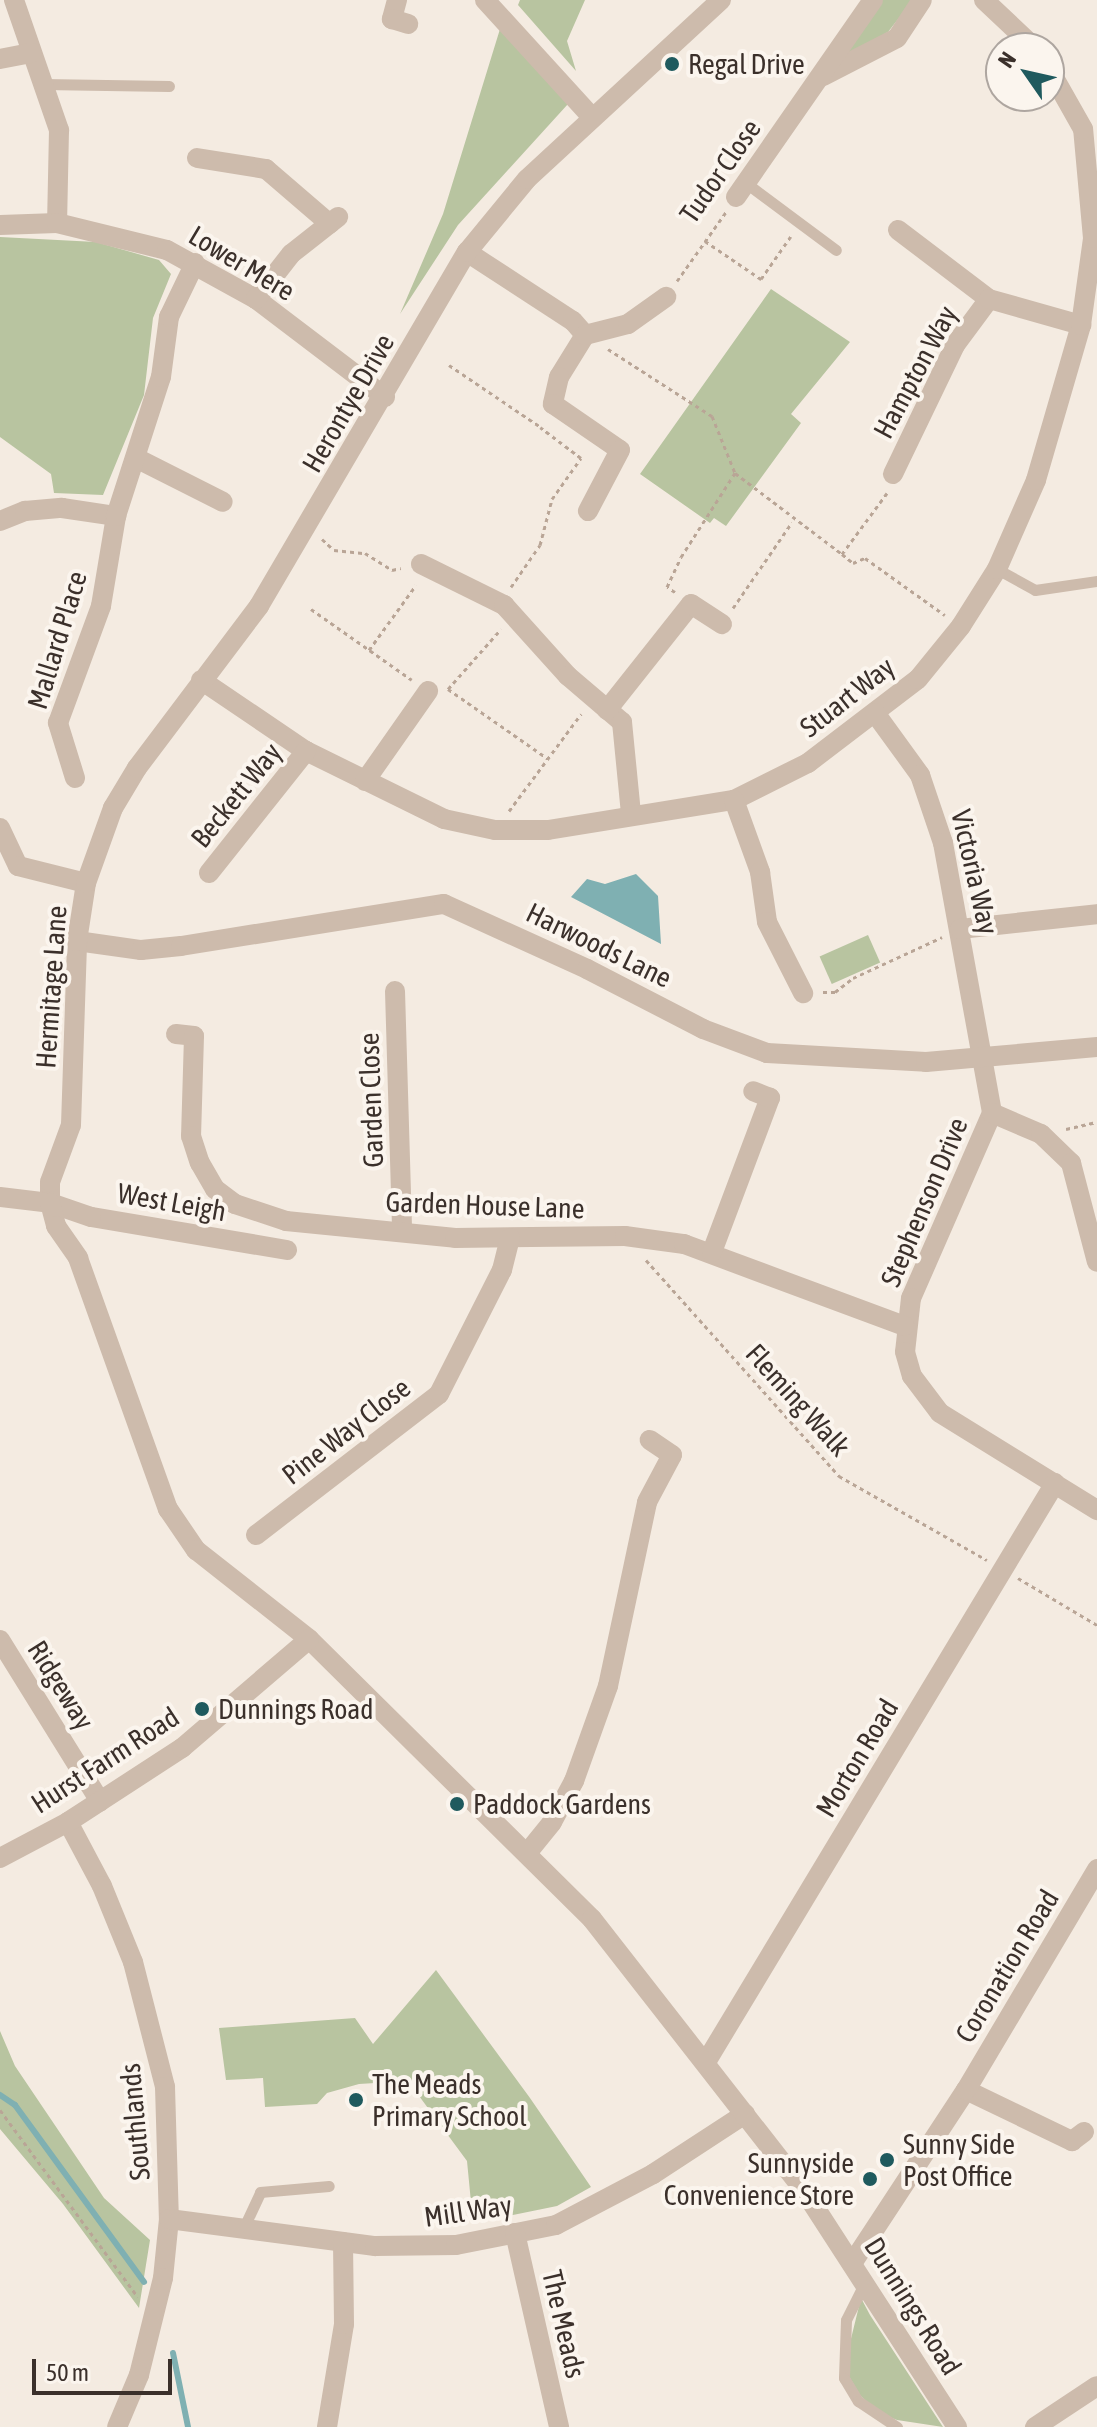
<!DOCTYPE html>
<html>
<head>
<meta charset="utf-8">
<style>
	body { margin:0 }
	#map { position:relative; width:1097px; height:2427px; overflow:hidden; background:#f4ebe1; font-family:"Asap Condensed",sans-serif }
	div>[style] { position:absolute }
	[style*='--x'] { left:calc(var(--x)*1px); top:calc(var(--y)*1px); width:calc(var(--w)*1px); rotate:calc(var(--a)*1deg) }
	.green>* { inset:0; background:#b8c4a0; transform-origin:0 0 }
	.water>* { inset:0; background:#7fb0b2 }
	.stream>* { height:6px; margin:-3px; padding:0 3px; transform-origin:3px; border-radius:3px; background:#7fb0b2 }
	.path>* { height:3px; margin-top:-1.5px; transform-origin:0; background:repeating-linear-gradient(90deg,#b9a596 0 4px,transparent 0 8px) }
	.service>* { height:11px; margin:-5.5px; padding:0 5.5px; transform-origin:5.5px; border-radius:5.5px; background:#cdbbac }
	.minor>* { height:20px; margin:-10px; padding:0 10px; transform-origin:10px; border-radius:10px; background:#cdbbac }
	.tertiary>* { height:20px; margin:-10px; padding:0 10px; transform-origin:10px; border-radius:10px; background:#cdbbac }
	.dots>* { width:22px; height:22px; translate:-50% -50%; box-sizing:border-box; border:4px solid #fbf5ee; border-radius:50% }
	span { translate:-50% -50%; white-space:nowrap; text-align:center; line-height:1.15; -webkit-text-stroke:8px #fbf5ee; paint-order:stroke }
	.poi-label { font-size:28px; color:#3b302b }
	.left { translate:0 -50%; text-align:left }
	.right { translate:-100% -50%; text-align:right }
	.street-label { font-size:28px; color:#3b302b }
	.north { position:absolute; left:985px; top:32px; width:80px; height:80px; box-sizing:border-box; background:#fbf5ee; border:2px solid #aea6a0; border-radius:50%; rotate:304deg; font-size:22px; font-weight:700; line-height:32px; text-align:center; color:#3b302b }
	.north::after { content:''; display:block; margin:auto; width:28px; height:36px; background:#1f5a5e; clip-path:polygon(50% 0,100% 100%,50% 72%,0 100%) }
	.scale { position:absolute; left:32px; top:2359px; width:140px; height:36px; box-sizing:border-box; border:4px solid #3b302b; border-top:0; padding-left:10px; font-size:24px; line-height:28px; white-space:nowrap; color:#3b302b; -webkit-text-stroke:6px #fbf5ee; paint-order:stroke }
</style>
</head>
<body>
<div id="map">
	<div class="green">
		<i style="clip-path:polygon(520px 0,585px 0,567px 41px,576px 71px,518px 5px)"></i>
		<i style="clip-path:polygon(878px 0,913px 0,888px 32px,850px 54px,843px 50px)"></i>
		<i style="clip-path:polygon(500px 29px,568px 104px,458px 225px,400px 314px,443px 214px)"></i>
		<i style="clip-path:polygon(0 237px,96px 242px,159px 260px,171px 274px,153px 318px,144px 395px,103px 495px,54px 493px,51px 474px,0 437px)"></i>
		<i style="clip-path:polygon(771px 289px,850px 342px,791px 414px,801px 423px,726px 526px,714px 518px,710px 523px,640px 474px)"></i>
		<i style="left:868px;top:935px;width:30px;height:53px;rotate:66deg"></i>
		<i style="clip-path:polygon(436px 1970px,530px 2098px,591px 2187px,557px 2206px,473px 2223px,467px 2161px,408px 2081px,359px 2084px,327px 2093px,317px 2104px,265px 2107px,263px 2078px,226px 2080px,219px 2028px,355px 2018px,373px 2044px)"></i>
		<i style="clip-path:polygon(0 2031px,15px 2066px,104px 2198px,150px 2240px,139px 2308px,63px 2204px,0 2129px)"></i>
		<i style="clip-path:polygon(861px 2298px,870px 2315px,943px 2427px,897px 2420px,875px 2411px,860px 2395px,850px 2378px,847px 2355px)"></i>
	</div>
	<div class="water">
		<i style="clip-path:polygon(636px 874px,658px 896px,661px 944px,571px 897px,587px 879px,605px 884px)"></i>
	</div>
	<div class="stream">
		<i style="--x:0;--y:2095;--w:18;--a:34"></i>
		<i style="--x:15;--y:2105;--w:219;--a:53.9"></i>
		<i style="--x:173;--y:2353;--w:76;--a:78.5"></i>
	</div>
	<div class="path">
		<i style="--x:705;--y:241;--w:68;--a:34.2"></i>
		<i style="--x:761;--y:279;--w:52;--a:-55.1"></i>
		<i style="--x:677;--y:281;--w:85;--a:-54.6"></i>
		<i style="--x:608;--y:349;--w:124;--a:32.8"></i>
		<i style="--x:712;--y:416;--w:61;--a:68"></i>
		<i style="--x:735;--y:473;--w:134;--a:37.1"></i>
		<i style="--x:449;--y:365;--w:109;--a:34.1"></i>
		<i style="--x:887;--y:493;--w:76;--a:126.4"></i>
		<i style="--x:842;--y:554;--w:14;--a:39"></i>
		<i style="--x:853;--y:563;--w:13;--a:-23"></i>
		<i style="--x:865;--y:558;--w:98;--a:35.5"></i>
		<i style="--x:322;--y:539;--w:16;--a:43"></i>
		<i style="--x:334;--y:550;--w:31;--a:6"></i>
		<i style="--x:365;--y:553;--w:32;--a:32"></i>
		<i style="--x:392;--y:570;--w:9;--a:-13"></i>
		<i style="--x:511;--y:587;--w:51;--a:-55.4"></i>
		<i style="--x:540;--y:545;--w:48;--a:-75.4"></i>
		<i style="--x:552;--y:499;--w:50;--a:-54.7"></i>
		<i style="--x:581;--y:458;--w:51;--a:-142.9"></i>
		<i style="--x:675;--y:592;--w:9;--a:-148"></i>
		<i style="--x:667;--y:587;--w:33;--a:-65"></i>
		<i style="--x:681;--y:557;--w:100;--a:-57.3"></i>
		<i style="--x:733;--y:608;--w:104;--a:-55.5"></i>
		<i style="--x:311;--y:609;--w:123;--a:35.1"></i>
		<i style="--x:369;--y:650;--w:80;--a:-54.1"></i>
		<i style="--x:448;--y:689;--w:80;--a:-48.5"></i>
		<i style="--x:448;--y:689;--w:121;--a:34.9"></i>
		<i style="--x:509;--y:811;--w:121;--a:-53.4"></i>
		<i style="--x:823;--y:992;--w:12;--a:0"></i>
		<i style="--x:835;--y:992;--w:23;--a:-38"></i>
		<i style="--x:853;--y:978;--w:98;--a:-24.7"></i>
		<i style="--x:1066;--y:1129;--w:32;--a:-13"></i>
		<i style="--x:646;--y:1260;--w:290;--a:48.2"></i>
		<i style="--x:839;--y:1476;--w:170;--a:29.6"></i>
		<i style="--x:1018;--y:1578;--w:92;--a:30.7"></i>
		<i style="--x:0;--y:2110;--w:232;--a:53.6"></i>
	</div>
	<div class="service">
		<i style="--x:43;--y:84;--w:126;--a:0.9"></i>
		<i style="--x:746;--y:183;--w:112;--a:36.7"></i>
		<i style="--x:997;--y:569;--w:43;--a:28.9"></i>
		<i style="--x:1035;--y:590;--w:63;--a:-8.3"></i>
		<i style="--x:244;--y:2227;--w:38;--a:-65"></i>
		<i style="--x:260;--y:2192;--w:69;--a:-5"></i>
		<i style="--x:865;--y:2282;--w:42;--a:116.6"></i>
		<i style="--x:846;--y:2320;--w:58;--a:92"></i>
		<i style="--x:844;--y:2378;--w:27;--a:59"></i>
		<i style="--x:858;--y:2401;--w:47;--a:33.7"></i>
	</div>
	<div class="minor">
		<i style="--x:14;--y:0;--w:138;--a:70.9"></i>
		<i style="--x:59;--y:130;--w:93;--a:91.2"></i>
		<i style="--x:397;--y:0;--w:20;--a:105"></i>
		<i style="--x:392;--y:19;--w:17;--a:17"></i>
		<i style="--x:485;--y:0;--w:159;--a:47.6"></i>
		<i style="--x:984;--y:0;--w:70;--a:43.3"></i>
		<i style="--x:0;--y:59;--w:32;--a:-11"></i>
		<i style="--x:823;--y:76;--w:83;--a:-27.2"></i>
		<i style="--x:897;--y:38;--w:45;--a:-56.7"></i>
		<i style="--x:197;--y:158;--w:70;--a:9.1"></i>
		<i style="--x:266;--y:169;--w:84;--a:40.7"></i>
		<i style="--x:736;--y:197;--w:240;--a:-55.2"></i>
		<i style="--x:0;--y:225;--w:57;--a:-2"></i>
		<i style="--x:57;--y:223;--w:113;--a:13.8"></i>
		<i style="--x:167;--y:250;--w:102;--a:28.8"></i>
		<i style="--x:256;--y:299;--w:162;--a:37.2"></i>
		<i style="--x:898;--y:230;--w:114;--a:37.2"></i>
		<i style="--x:467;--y:252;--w:126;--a:33.1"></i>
		<i style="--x:573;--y:321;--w:18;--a:49"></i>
		<i style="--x:585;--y:335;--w:49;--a:121.8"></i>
		<i style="--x:559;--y:377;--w:28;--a:103"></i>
		<i style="--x:553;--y:404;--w:81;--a:34.5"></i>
		<i style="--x:620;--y:450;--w:69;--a:117.7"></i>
		<i style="--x:256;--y:299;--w:57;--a:-52.1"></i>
		<i style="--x:291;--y:254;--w:60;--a:-38.2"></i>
		<i style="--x:585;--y:335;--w:44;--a:-14.3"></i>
		<i style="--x:628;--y:324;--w:47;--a:-35.4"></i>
		<i style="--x:136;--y:458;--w:97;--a:26.8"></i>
		<i style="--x:893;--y:474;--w:143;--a:-64.3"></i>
		<i style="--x:955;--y:345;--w:57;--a:-53.5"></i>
		<i style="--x:989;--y:299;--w:96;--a:15.8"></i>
		<i style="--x:0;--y:521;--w:27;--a:-22"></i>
		<i style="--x:25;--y:511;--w:37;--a:-5"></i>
		<i style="--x:62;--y:508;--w:55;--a:8.4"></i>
		<i style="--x:421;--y:564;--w:93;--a:26.3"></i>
		<i style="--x:504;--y:605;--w:96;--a:48"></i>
		<i style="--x:568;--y:676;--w:71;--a:40.4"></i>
		<i style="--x:622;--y:722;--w:92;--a:84.4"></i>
		<i style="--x:201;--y:680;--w:127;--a:34.1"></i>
		<i style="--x:306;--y:751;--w:154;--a:26.2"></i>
		<i style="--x:444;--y:819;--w:52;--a:12.2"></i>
		<i style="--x:495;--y:830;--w:53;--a:0"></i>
		<i style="--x:548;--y:830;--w:188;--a:-9.2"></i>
		<i style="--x:734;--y:800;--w:83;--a:-26.6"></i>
		<i style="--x:808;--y:763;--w:138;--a:-37.4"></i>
		<i style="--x:918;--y:679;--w:68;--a:-50.9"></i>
		<i style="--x:961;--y:626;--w:67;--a:-57.7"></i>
		<i style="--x:997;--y:569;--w:97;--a:-66.3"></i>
		<i style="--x:1036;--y:480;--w:161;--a:-73.8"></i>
		<i style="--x:1081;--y:325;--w:88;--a:-82.1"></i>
		<i style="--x:1093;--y:238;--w:109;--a:-95.2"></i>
		<i style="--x:1083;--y:129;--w:69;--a:-119.5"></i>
		<i style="--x:607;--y:710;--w:135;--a:-51.6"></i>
		<i style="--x:691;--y:604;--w:37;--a:33"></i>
		<i style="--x:875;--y:713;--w:77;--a:54"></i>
		<i style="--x:920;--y:775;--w:72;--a:71.3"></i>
		<i style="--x:943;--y:843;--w:274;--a:79.7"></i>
		<i style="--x:992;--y:1113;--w:202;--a:113.6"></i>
		<i style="--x:911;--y:1298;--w:54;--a:96.3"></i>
		<i style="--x:905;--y:1352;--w:25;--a:74"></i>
		<i style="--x:912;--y:1376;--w:46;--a:52.9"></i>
		<i style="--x:940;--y:1413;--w:185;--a:31.7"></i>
		<i style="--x:75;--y:778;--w:58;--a:-107.2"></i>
		<i style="--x:58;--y:723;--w:125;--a:-69.8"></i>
		<i style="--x:101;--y:606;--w:91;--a:-80.5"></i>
		<i style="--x:116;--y:516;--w:146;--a:-72.1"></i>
		<i style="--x:161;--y:377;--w:61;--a:-82.4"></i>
		<i style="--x:169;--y:317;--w:60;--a:-64.3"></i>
		<i style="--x:365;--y:781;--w:110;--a:-55"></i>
		<i style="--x:734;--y:800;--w:77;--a:70.1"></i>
		<i style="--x:760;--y:872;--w:50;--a:82"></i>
		<i style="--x:767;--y:922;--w:80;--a:63.1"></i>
		<i style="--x:0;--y:828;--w:42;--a:64.7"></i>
		<i style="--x:18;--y:866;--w:70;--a:14"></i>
		<i style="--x:209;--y:873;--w:156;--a:-51.5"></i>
		<i style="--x:960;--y:929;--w:138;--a:-6.2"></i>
		<i style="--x:77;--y:941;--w:65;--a:8"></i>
		<i style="--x:141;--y:950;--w:40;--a:-5.7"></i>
		<i style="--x:181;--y:946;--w:266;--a:-9.1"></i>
		<i style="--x:444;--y:904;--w:157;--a:24.4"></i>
		<i style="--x:587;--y:969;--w:131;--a:27.3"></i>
		<i style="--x:703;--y:1029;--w:68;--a:20.6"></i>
		<i style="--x:767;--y:1053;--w:159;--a:3.2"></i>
		<i style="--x:926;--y:1062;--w:172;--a:-5"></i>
		<i style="--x:395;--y:991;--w:239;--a:88.3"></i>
		<i style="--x:176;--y:1034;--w:18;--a:6"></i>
		<i style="--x:194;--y:1036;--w:100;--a:91.7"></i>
		<i style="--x:191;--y:1136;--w:28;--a:72"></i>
		<i style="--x:200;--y:1163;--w:30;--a:60"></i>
		<i style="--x:215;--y:1189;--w:25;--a:37"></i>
		<i style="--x:235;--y:1204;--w:54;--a:18.4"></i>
		<i style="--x:286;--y:1221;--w:170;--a:5.7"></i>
		<i style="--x:455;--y:1238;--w:170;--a:-0.7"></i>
		<i style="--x:625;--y:1236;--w:60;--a:7.7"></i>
		<i style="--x:684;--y:1244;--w:235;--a:20.4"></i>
		<i style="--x:992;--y:1113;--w:53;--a:23.2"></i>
		<i style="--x:1041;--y:1134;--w:42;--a:44"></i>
		<i style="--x:1071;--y:1163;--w:102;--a:75.3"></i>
		<i style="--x:287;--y:1250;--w:199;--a:-170.4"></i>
		<i style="--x:91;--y:1217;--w:43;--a:-161.1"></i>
		<i style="--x:50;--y:1203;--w:21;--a:-90"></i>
		<i style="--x:50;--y:1182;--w:61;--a:-69.8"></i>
		<i style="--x:71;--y:1125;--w:184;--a:-88.1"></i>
		<i style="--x:77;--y:941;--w:59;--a:-81.2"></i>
		<i style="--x:86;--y:883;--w:80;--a:-70.2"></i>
		<i style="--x:113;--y:808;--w:47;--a:-59"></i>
		<i style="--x:137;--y:768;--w:203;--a:-53"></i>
		<i style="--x:259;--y:606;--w:411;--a:-59.6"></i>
		<i style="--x:467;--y:252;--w:94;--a:-50.6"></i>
		<i style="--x:527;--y:179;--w:264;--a:-42.7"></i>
		<i style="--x:712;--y:1252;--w:165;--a:-69.4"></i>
		<i style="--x:770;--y:1098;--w:18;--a:-158"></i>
		<i style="--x:256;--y:1535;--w:231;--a:-37.6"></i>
		<i style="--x:439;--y:1394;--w:139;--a:-63.1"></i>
		<i style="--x:502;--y:1270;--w:33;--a:-76"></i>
		<i style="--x:0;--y:1640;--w:190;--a:58.2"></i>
		<i style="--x:68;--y:1822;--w:72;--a:62"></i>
		<i style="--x:102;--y:1886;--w:82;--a:67.8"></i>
		<i style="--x:133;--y:1962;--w:129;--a:75.6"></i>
		<i style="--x:165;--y:2087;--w:132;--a:88.3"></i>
		<i style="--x:169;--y:2219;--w:59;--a:95.8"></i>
		<i style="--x:163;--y:2278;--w:100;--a:103.9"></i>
		<i style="--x:139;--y:2375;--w:56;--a:112.9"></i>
		<i style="--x:528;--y:1852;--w:38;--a:-51"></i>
		<i style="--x:552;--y:1822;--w:47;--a:-61.8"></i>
		<i style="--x:574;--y:1781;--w:101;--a:-70.3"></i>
		<i style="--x:608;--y:1686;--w:188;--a:-78"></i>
		<i style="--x:647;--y:1502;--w:53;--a:-62"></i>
		<i style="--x:672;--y:1455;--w:27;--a:-146"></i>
		<i style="--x:706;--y:2062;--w:676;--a:-58.92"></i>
		<i style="--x:966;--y:2090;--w:118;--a:25.7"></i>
		<i style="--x:1072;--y:2141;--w:15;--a:-37"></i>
		<i style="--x:169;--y:2219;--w:208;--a:7.5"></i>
		<i style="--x:375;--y:2246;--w:81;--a:-0.7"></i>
		<i style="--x:456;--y:2245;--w:102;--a:-11.3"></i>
		<i style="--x:556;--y:2225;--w:110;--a:-27.7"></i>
		<i style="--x:653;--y:2174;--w:110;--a:-33.1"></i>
		<i style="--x:515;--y:2233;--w:199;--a:77.2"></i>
		<i style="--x:853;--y:2262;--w:206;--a:-56.7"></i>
		<i style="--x:966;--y:2090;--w:257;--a:-59.3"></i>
		<i style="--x:327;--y:2427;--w:104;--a:-80.6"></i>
		<i style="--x:344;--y:2324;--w:82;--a:-90.7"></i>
		<i style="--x:1035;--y:2427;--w:74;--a:-33.5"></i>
	</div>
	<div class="tertiary">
		<i style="--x:0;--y:1197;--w:50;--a:6.8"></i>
		<i style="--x:50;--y:1203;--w:24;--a:75"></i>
		<i style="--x:56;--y:1226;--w:39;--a:55"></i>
		<i style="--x:78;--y:1258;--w:267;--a:70.3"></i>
		<i style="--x:168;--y:1509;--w:50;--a:55.7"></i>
		<i style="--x:196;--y:1550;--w:144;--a:38.2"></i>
		<i style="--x:309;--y:1639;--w:398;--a:44.7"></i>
		<i style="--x:592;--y:1919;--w:346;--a:52"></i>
		<i style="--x:805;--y:2192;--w:280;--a:57.1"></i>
		<i style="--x:0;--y:1858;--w:77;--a:-27.9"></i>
		<i style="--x:68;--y:1822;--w:136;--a:-33"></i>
		<i style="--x:182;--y:1748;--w:167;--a:-40.6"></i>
	</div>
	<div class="dots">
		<i style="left:672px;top:64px;background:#1f5a5e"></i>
		<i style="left:202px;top:1709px;background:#1f5a5e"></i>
		<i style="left:457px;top:1804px;background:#1f5a5e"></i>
		<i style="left:356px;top:2100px;background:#1f5a5e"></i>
		<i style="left:887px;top:2160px;background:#1f5a5e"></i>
		<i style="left:870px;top:2179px;background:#1f5a5e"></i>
	</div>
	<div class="poi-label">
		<span class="left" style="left:688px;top:64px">Regal Drive</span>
		<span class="left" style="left:218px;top:1709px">Dunnings Road</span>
		<span class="left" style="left:473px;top:1804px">Paddock Gardens</span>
		<span class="left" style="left:372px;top:2100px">The Meads<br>Primary School</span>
		<span class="left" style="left:903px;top:2160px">Sunny Side<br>Post Office</span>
		<span class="right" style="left:854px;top:2179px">Sunnyside<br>Convenience Store</span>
	</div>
	<div class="street-label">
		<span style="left:720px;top:171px;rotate:-55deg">Tudor Close</span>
		<span style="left:242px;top:263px;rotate:31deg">Lower Mere</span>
		<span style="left:915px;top:372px;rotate:-62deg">Hampton Way</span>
		<span style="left:348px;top:403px;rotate:-60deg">Herontye Drive</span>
		<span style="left:57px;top:640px;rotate:-73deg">Mallard Place</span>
		<span style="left:847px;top:697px;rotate:-38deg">Stuart Way</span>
		<span style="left:236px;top:795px;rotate:-51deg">Beckett Way</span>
		<span style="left:975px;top:872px;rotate:77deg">Victoria Way</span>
		<span style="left:599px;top:945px;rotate:26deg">Harwoods Lane</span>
		<span style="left:51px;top:987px;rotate:-86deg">Hermitage Lane</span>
		<span style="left:371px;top:1100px;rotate:-92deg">Garden Close</span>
		<span style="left:172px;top:1202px;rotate:10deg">West Leigh</span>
		<span style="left:924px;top:1202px;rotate:-67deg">Stephenson Drive</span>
		<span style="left:485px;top:1205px;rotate:2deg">Garden House Lane</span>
		<span style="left:798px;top:1400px;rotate:48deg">Fleming Walk</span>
		<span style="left:346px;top:1431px;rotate:-38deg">Pine Way Close</span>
		<span style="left:61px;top:1685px;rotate:58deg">Ridgeway</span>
		<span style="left:857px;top:1758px;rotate:-59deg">Morton Road</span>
		<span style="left:105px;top:1760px;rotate:-33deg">Hurst Farm Road</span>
		<span style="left:1007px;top:1966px;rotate:-59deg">Coronation Road</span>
		<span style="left:135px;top:2122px;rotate:-95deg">Southlands</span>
		<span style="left:468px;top:2211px;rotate:-8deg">Mill Way</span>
		<span style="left:913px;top:2306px;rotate:58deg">Dunnings Road</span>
		<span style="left:564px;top:2324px;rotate:77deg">The Meads</span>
	</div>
	<div class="north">N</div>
	<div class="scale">50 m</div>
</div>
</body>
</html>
